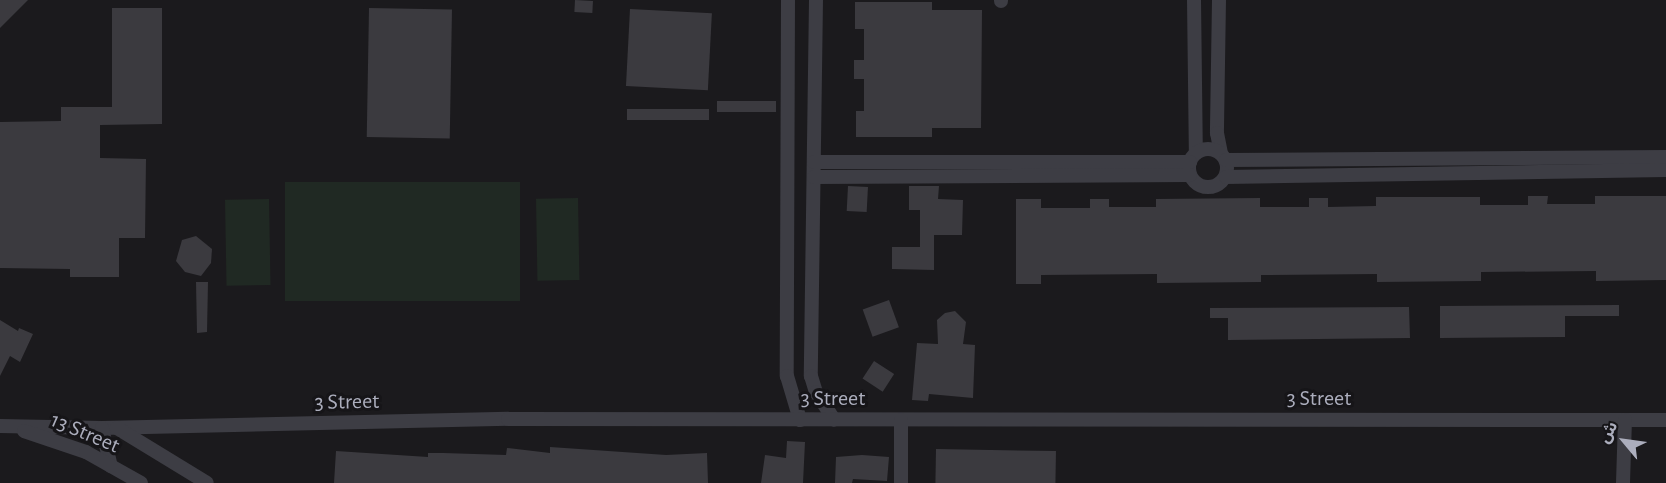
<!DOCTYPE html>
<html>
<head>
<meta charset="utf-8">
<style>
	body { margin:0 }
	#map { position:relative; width:1666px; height:483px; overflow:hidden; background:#1b1a1d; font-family:"Alegreya Sans","Noto Sans Arabic",sans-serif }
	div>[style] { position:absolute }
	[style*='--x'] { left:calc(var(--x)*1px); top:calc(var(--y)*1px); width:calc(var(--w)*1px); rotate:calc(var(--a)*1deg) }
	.green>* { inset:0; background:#202923; transform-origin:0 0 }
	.building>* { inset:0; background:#3b3a3f; transform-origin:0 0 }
	.street>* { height:14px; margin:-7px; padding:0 7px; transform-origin:7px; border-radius:7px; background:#3d3d44 }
	.street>.ring { margin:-7px; padding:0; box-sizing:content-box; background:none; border:14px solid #3d3d44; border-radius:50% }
	span { translate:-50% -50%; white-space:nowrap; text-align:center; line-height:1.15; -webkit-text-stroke:6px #161518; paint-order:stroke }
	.street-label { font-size:22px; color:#acaebd }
	.north { position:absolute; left:1594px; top:411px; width:60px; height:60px; -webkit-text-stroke:4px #161518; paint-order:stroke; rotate:299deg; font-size:16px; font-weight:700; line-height:24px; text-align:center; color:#acaebd }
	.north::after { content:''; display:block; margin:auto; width:21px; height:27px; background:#acaebd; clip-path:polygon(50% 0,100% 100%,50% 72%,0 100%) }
</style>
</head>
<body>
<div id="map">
	<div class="green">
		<i style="left:520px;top:182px;width:119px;height:235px;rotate:90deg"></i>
		<i style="left:578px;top:198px;width:82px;height:42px;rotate:89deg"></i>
		<i style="left:269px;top:199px;width:86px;height:44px;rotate:89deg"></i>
	</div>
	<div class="building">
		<i style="clip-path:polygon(0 0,28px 0,0 28px)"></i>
		<i style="left:575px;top:0;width:18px;height:12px;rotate:3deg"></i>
		<i style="clip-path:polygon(855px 2px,932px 2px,932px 10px,982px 10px,981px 128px,932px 128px,932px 137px,856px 137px,856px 111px,864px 111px,864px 79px,854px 79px,854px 60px,864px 60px,864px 29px,855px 29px)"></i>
		<i style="clip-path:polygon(112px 8px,162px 8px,162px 124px,100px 125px,100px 158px,146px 159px,145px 238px,119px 238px,119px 277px,70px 277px,70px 269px,0 268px,0 122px,61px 121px,61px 107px,112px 107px)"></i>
		<i style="left:369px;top:8px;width:83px;height:129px;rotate:1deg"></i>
		<i style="left:630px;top:9px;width:82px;height:77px;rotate:3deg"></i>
		<i style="left:717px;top:101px;width:59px;height:11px"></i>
		<i style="left:627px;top:109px;width:82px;height:11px"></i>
		<i style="left:848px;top:186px;width:20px;height:25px;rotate:3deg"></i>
		<i style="clip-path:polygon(909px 186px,939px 186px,938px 199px,963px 200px,962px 235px,934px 235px,934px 270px,892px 269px,892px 247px,920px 247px,920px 210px,909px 210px)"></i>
		<i style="clip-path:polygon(1528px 196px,1548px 196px,1547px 204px,1595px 204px,1595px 196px,1666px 196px,1666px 280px,1596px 281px,1596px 271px,1481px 272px,1481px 281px,1377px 282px,1377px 274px,1261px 275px,1261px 282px,1157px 283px,1157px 274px,1041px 275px,1041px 284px,1016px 284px,1016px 199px,1041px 199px,1041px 208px,1090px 208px,1090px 199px,1109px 199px,1109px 207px,1156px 207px,1156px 199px,1260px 198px,1260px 207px,1309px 207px,1309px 198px,1328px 198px,1328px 207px,1376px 206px,1376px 197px,1480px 197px,1480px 205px,1528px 205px)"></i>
		<i style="clip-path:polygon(196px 236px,212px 249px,211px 263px,201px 276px,185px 272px,176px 261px,182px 240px)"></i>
		<i style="clip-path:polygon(196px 282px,208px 282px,207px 332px,197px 333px)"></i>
		<i style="left:889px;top:300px;width:29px;height:28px;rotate:70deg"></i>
		<i style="clip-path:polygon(1619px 305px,1619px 316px,1565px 316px,1565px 337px,1440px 338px,1440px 306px)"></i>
		<i style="clip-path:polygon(1409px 307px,1410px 338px,1228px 340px,1228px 318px,1210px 318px,1210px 308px)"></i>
		<i style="clip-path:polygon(955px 311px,966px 322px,963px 344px,975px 345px,973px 398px,929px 394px,928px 401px,912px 400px,917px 343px,938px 344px,937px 320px,945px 313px)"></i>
		<i style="clip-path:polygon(0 320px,18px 331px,19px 328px,33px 334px,20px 362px,10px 356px,0 376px)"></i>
		<i style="left:874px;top:361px;width:24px;height:21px;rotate:33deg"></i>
		<i style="clip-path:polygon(787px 441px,805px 442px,803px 483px,761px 483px,765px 455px,786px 458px)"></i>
		<i style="clip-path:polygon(550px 447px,666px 455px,707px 453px,708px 483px,334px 483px,336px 451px,428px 457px,428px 453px,443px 453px,506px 455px,507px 448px,550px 453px)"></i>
		<i style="left:936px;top:449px;width:120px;height:34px;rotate:1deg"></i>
		<i style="clip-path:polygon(862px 455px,889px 457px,887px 481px,853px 479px,852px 483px,835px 483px,836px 457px)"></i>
	</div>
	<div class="street">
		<i style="--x:788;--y:0;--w:376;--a:90.2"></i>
		<i style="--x:787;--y:376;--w:46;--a:73.5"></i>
		<i style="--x:816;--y:0;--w:376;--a:90.8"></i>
		<i style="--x:811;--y:376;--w:17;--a:73"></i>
		<i style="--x:816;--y:392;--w:33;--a:57"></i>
		<i style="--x:1001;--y:0;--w:1;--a:90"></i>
		<i style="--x:1194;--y:0;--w:153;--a:89.3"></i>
		<i style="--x:1219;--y:0;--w:133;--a:90.9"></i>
		<i style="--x:1217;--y:133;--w:20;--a:79"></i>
		<i class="ring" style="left:1189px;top:149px;width:24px;height:24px"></i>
		<i style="--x:1226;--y:160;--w:440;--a:-0.4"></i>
		<i style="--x:814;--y:162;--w:376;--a:0"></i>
		<i style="--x:814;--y:177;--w:376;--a:-0.3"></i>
		<i style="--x:1226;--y:177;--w:440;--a:-0.9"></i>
		<i style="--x:0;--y:426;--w:102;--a:1.1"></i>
		<i style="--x:102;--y:428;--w:406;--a:-1.3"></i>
		<i style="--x:508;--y:419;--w:1158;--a:0.05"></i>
		<i style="--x:102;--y:428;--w:39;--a:77"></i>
		<i style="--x:117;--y:428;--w:105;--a:31.4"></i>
		<i style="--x:24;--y:431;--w:65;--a:18.7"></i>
		<i style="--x:86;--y:452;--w:63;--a:29.4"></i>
		<i style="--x:901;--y:483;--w:63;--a:-90"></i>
		<i style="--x:1623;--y:483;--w:63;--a:-88.2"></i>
	</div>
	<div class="street-label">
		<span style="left:833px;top:399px">3 Street</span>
		<span style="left:1319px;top:399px">3 Street</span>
		<span style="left:347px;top:402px;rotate:-1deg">3 Street</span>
		<span style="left:85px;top:433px;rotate:23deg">13 Street</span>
	</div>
	<div class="north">ش</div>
</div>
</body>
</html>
